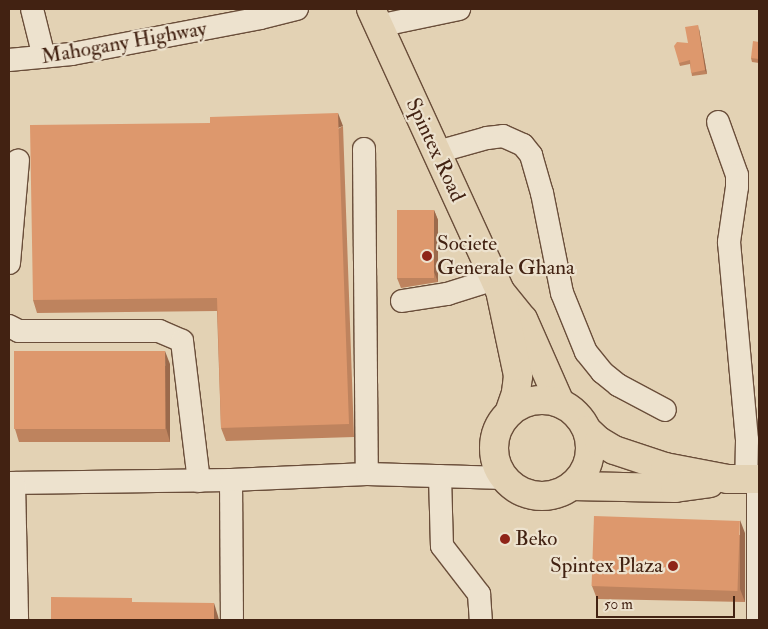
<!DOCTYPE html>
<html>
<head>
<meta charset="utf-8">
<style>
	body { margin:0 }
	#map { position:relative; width:768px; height:629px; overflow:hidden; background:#e3d2b4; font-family:"IM FELL Double Pica",serif }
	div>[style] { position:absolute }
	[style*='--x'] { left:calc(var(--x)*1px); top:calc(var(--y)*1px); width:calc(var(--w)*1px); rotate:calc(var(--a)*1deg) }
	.roads { filter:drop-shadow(1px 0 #6a4e3a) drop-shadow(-1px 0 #6a4e3a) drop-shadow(0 1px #6a4e3a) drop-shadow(0 -1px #6a4e3a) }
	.minor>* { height:22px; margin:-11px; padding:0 11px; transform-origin:11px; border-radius:11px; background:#ede2ce }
	.major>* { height:28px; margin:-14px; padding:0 14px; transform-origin:14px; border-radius:14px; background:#e3d2b4 }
	.major>.ring { margin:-14px; padding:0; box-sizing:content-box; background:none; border:28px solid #e3d2b4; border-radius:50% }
	.wall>* { inset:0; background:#be835e }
	.shaded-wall>* { inset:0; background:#9b6a4c; transform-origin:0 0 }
	.building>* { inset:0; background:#dd986d; transform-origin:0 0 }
	.dots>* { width:14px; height:14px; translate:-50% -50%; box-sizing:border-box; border:2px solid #ede2ce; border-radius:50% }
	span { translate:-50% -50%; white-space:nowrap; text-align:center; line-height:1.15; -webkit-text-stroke:4.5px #ede2ce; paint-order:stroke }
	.street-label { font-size:21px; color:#422212 }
	.poi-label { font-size:21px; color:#422212 }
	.left { translate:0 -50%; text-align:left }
	.right { translate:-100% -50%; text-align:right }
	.frame { position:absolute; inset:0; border:10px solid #422212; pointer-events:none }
	.scale { position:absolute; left:596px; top:596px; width:139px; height:22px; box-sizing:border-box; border:2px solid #422212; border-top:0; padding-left:6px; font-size:15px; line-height:18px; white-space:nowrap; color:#422212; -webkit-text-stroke:4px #ede2ce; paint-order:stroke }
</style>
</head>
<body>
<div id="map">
	<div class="roads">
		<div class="minor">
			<i style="--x:32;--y:9;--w:49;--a:76"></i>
			<i style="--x:378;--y:26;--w:83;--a:-11.9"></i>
			<i style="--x:9;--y:60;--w:63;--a:-5.4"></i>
			<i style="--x:72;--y:54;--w:191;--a:-10.8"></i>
			<i style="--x:260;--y:18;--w:38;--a:-14"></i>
			<i style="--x:718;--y:122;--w:56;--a:70.3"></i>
			<i style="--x:737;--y:175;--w:12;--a:90"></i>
			<i style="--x:737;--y:187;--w:56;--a:98.3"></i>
			<i style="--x:729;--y:242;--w:199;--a:84.8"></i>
			<i style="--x:747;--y:440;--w:39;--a:91"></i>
			<i style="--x:364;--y:149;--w:325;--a:89.5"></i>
			<i style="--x:437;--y:152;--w:52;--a:-15.6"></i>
			<i style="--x:487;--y:138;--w:16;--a:-7"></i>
			<i style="--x:503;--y:136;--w:22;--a:24"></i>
			<i style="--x:523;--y:145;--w:13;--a:51"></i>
			<i style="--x:531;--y:155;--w:40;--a:74"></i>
			<i style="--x:542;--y:193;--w:102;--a:78.7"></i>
			<i style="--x:562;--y:293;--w:64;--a:67.9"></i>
			<i style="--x:586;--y:352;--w:26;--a:51"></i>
			<i style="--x:602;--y:372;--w:21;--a:39"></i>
			<i style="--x:618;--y:385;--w:53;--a:28"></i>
			<i style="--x:9;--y:263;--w:103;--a:-85"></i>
			<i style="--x:402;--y:301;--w:46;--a:-8.8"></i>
			<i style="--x:447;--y:294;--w:50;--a:-17.4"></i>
			<i style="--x:9;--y:326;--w:11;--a:27"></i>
			<i style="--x:19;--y:331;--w:140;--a:0"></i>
			<i style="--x:159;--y:331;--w:25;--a:23"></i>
			<i style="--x:182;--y:341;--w:141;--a:83.1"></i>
			<i style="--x:440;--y:476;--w:70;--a:88.4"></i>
			<i style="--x:442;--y:546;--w:61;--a:52.4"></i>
			<i style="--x:479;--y:594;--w:26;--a:86"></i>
			<i style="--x:231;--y:480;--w:140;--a:89.6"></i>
			<i style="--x:9;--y:483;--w:222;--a:-0.8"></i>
			<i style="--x:231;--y:480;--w:136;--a:-2.5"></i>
			<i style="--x:367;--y:474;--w:138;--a:1.7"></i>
			<i style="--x:14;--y:483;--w:137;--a:88.7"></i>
			<i style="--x:758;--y:620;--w:141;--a:-90"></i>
		</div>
		<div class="major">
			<i style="--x:371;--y:9;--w:310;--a:65.4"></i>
			<i style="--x:500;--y:291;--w:36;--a:51"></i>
			<i style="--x:523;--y:319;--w:92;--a:66.2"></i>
			<i style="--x:501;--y:295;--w:83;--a:78.1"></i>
			<i style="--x:518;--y:376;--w:17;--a:97"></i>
			<i style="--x:516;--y:393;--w:21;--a:109"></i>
			<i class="ring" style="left:494px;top:400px;width:68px;height:68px"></i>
			<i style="--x:587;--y:430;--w:16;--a:43"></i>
			<i style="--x:599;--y:441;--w:17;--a:31"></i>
			<i style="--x:614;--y:450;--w:54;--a:18.4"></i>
			<i style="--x:665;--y:467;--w:64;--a:10.8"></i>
			<i style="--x:728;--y:479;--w:31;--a:0"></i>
			<i style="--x:572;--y:486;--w:103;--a:1.1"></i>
			<i style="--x:675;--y:488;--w:35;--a:-8"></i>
		</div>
	</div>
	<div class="wall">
		<i style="clip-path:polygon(699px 29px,707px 74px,692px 76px,690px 64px,680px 66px,679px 63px,688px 43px)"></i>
		<i style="clip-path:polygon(759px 42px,759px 63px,752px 62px,751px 58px)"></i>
		<i style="clip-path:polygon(343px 126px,354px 437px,226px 441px,221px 428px,217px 311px,37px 313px,33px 300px)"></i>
		<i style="clip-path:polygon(434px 210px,438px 220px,438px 282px,401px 288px,397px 278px)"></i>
		<i style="clip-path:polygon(170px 364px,170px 442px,19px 442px,15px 429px)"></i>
		<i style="clip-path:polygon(745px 533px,745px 602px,597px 599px,592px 586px)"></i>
	</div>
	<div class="shaded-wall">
		<i style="clip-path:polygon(698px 25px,699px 29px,707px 74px,705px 70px)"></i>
		<i style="left:338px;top:113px;width:14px;height:311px;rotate:69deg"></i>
		<i style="clip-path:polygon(434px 210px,438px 220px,438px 282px,434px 272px)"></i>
		<i style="clip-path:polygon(165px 351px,170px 364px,170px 442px,166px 428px)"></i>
		<i style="clip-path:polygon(740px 520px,745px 533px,745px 602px,740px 589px)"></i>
		<i style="clip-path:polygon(214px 603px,218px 616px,219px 620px,214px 620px)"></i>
	</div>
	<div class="building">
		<i style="clip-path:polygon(698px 25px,705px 70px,691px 73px,690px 60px,679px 63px,674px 46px,677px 42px,688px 43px,685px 27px)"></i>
		<i style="clip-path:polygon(753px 41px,759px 42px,759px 59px,751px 58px)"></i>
		<i style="clip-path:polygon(338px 113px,349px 424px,221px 428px,217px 298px,33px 300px,30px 125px,210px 123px,210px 117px)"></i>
		<i style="left:397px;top:210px;width:37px;height:68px"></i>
		<i style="left:14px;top:351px;width:151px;height:78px"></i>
		<i style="left:594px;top:516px;width:146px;height:70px;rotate:2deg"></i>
		<i style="clip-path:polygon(51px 597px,132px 598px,132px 602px,214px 603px,214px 620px,51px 620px)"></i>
	</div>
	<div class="dots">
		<i style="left:427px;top:256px;background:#8f2418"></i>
		<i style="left:505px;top:539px;background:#8f2418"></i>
		<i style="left:673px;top:566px;background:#8f2418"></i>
	</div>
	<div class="street-label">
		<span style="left:124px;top:43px;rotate:-10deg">Mahogany Highway</span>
		<span style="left:435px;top:150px;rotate:65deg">Spintex Road</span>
	</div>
	<div class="poi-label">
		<span class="left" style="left:437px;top:256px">Societe<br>Generale Ghana</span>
		<span class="left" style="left:515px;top:539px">Beko</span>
		<span class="right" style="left:663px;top:566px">Spintex Plaza</span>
	</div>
	<div class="frame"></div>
	<div class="scale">50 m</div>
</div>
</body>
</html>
